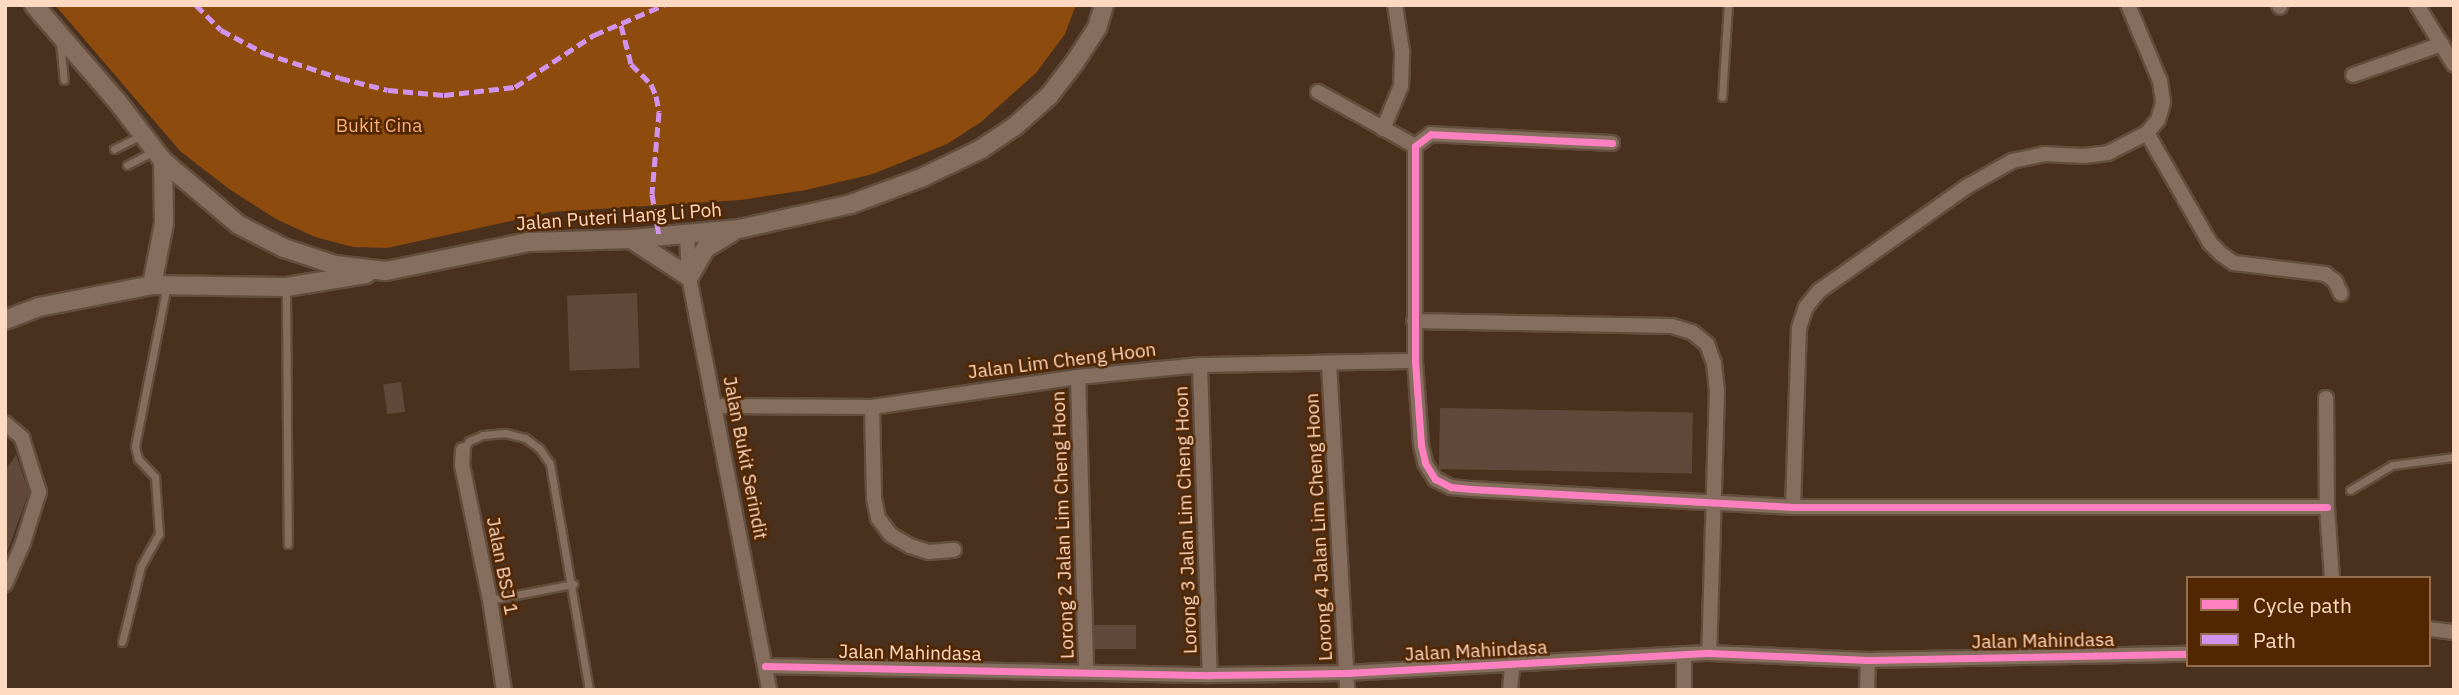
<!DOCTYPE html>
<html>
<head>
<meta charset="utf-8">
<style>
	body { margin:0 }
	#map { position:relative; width:2459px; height:695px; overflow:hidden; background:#4a311d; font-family:"IBM Plex Sans",sans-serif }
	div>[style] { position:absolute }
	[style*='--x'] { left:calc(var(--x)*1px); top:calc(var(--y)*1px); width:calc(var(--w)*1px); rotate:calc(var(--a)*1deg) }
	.green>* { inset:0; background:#8d4b0e }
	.building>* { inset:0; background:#61483b; transform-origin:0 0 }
	.roads { filter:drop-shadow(2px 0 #634d3d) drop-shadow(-2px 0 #634d3d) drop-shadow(0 2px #634d3d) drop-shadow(0 -2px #634d3d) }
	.service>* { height:7px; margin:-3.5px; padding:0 3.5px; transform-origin:3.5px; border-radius:3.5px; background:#856e5e }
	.minor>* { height:14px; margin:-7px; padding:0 7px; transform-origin:7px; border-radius:7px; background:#856e5e }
	.tertiary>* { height:18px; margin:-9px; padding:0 9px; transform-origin:9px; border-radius:9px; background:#856e5e }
	.quiet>* { height:5px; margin-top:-2.5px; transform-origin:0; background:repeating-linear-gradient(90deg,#d193ec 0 10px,transparent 0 15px) }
	.cycleway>* { height:7px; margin:-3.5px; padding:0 3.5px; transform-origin:3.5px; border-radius:3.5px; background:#ff80c0 }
	span { translate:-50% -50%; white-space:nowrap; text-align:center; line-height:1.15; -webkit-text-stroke:5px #522600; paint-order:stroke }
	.park-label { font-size:19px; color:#f9af7c }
	.street-label { font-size:19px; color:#fdd9c2 }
	.frame { position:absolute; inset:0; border:7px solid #fdd9c2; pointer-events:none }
	.legend { position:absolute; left:2186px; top:576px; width:245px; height:91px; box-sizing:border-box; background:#522600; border:2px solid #966e4e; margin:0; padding:9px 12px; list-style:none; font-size:21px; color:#fdd9c2 }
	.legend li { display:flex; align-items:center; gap:14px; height:35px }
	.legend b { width:35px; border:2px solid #966e4e }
</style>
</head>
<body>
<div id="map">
	<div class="green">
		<i style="clip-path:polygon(55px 5px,1076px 5px,1065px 34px,1036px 73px,981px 122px,947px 144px,873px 174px,806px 190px,741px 200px,552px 212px,387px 248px,353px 247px,315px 237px,276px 219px,229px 189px,180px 151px)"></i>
	</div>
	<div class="building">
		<i style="left:637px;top:293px;width:75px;height:70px;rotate:88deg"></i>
		<i style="left:401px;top:382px;width:30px;height:18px;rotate:82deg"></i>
		<i style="left:1440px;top:408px;width:253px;height:61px;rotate:1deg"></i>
		<i style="clip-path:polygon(16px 455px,29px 492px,6px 555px,5px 471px)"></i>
		<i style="left:1094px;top:625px;width:42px;height:24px"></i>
	</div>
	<div class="roads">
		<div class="service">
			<i style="--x:60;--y:43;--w:37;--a:84"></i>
			<i style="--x:1722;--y:97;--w:92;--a:-86.3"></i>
			<i style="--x:114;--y:149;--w:31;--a:-27"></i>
			<i style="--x:127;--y:165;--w:31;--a:-27"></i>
			<i style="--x:286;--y:288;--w:256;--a:89.6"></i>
			<i style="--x:463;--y:450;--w:11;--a:-56"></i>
			<i style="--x:469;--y:441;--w:15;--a:-23"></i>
			<i style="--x:483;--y:435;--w:22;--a:-5"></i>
			<i style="--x:505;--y:433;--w:21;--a:14"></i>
			<i style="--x:525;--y:438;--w:17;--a:36"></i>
			<i style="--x:539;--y:448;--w:19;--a:55"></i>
			<i style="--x:550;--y:464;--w:229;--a:80.2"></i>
			<i style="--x:2350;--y:490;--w:49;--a:-30.8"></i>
			<i style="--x:2392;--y:465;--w:63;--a:-7.4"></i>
			<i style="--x:490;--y:600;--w:85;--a:-10.9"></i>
			<i style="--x:122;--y:642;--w:78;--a:-76"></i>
			<i style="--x:141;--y:566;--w:37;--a:-61"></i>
			<i style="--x:159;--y:534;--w:57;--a:-94"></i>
			<i style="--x:155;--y:477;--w:25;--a:-133"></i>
			<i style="--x:138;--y:459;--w:13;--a:-103"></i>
			<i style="--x:135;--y:446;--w:164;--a:-78.8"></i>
		</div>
		<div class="minor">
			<i style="--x:2279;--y:5;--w:2;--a:63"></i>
			<i style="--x:2417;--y:5;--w:70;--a:58.3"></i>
			<i style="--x:2353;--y:75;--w:94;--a:-19.2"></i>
			<i style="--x:1318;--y:92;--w:111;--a:29.1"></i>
			<i style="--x:1383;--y:129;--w:47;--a:-67.3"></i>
			<i style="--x:1401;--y:86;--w:35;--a:-88"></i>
			<i style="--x:1402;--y:51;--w:47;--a:-98.7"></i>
			<i style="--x:2147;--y:133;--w:127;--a:60.2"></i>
			<i style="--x:2210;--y:243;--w:16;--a:45"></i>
			<i style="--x:2221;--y:254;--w:16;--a:35"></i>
			<i style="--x:2234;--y:263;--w:92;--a:6.9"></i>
			<i style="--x:2325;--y:274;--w:12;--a:35"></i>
			<i style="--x:2335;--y:281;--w:14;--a:65"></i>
			<i style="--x:1612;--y:143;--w:181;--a:-177.2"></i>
			<i style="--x:1431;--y:134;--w:20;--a:143"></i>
			<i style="--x:1415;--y:146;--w:215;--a:90"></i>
			<i style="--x:1415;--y:361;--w:84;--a:85.9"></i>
			<i style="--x:1421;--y:445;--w:18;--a:77"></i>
			<i style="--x:1425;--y:463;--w:19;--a:58"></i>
			<i style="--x:1435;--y:479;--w:18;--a:27"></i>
			<i style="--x:1451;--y:487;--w:20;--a:6"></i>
			<i style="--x:1471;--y:489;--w:323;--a:3.2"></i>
			<i style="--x:1793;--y:507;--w:534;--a:0"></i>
			<i style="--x:687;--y:234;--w:43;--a:87.3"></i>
			<i style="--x:689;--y:277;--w:421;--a:79"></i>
			<i style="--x:1414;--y:321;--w:258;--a:1.1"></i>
			<i style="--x:1672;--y:326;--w:21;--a:17"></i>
			<i style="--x:1692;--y:332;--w:19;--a:39"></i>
			<i style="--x:1707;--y:344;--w:20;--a:70"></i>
			<i style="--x:1714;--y:363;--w:27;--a:84"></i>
			<i style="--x:1717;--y:390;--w:263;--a:91.7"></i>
			<i style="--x:1329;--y:363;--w:327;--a:86.8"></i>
			<i style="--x:1200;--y:365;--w:310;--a:88.2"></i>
			<i style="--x:1078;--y:377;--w:295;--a:88.4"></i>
			<i style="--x:2326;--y:398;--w:109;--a:89.5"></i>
			<i style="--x:2327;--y:507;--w:71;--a:86"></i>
			<i style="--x:716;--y:406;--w:156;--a:0.4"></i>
			<i style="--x:872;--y:407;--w:208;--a:-8.3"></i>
			<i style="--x:1078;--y:377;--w:123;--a:-5.6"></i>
			<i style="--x:1200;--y:365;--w:215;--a:-1.1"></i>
			<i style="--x:872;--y:407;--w:91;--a:88.7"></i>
			<i style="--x:874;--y:498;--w:20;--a:79"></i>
			<i style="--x:878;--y:518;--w:21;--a:53"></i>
			<i style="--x:891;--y:535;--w:22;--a:30"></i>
			<i style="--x:910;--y:546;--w:20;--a:18"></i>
			<i style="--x:929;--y:552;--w:25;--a:-5"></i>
			<i style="--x:5;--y:423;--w:23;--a:41"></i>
			<i style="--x:22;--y:438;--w:57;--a:72.5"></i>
			<i style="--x:39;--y:492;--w:53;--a:107.4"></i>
			<i style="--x:23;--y:543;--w:45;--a:113.7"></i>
			<i style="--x:463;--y:450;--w:15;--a:94"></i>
			<i style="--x:462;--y:465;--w:138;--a:78.3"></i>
			<i style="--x:490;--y:600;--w:91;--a:81.2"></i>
			<i style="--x:1793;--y:507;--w:179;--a:-88.1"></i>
			<i style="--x:1799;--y:328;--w:22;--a:-72"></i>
			<i style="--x:1806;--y:307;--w:21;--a:-51"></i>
			<i style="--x:1819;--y:291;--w:182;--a:-35.2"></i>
			<i style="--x:1968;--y:186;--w:51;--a:-29.6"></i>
			<i style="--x:2012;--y:161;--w:33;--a:-12"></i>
			<i style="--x:2044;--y:154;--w:40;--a:2.9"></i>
			<i style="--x:2084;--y:156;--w:24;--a:-7"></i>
			<i style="--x:2108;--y:153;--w:44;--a:-27.1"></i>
			<i style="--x:2147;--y:133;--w:17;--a:-50"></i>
			<i style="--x:2158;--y:120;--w:19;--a:-74"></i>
			<i style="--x:2163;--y:102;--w:21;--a:-98"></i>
			<i style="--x:2160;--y:81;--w:82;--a:-112.8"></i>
			<i style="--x:2429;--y:629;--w:25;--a:7"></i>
			<i style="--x:765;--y:666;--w:445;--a:1.2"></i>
			<i style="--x:1210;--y:675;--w:136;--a:-0.8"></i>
			<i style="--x:1346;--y:673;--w:364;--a:-3.2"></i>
			<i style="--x:1709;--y:653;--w:159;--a:2.5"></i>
			<i style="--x:1868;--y:660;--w:320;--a:-1.1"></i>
			<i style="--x:1510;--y:690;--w:25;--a:-85"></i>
			<i style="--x:1684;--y:690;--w:36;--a:-90"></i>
			<i style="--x:1867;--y:690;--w:30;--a:-88"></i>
		</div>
		<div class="tertiary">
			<i style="--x:34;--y:5;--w:127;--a:49.2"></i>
			<i style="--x:117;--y:101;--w:76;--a:52.5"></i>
			<i style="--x:163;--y:161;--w:99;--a:40.1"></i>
			<i style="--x:239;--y:225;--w:51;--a:27.1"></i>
			<i style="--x:284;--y:248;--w:54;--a:18.4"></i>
			<i style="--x:335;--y:265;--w:51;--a:6.7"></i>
			<i style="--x:386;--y:271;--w:146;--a:-11.5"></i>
			<i style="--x:529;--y:242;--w:102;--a:-1.7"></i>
			<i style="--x:631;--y:239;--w:108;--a:-5.3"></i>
			<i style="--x:739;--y:229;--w:115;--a:-12.6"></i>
			<i style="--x:851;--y:204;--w:75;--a:-20.4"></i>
			<i style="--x:921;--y:178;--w:67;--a:-25.8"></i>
			<i style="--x:981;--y:149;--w:40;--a:-34"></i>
			<i style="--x:1014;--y:127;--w:47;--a:-41.5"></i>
			<i style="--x:1049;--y:96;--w:43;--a:-52.6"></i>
			<i style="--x:1075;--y:62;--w:40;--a:-57.1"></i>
			<i style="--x:1097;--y:28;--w:24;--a:-73"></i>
			<i style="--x:631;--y:239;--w:69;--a:33.2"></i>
			<i style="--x:689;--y:277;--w:34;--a:-60"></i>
			<i style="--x:706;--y:248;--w:29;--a:-31"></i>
			<i style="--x:152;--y:285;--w:63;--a:-79"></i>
			<i style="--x:164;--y:223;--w:62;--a:-90.9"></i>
			<i style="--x:5;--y:320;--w:36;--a:-21"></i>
			<i style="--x:39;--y:307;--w:115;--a:-11"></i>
			<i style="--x:152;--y:285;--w:134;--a:0.9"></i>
			<i style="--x:286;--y:287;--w:81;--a:-9.2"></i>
		</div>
	</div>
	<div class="quiet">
		<i style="--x:196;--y:5;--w:35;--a:45"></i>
		<i style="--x:221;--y:30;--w:49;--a:28.1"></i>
		<i style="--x:264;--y:53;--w:80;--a:18.2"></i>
		<i style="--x:340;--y:78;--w:49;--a:14"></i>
		<i style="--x:388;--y:90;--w:56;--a:5.1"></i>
		<i style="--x:444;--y:95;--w:71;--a:-6.4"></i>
		<i style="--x:515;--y:87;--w:95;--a:-33.4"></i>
		<i style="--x:594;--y:35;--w:76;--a:-23.2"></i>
		<i style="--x:621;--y:25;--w:40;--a:75.6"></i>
		<i style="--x:631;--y:64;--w:28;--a:45"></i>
		<i style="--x:651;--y:84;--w:13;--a:67"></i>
		<i style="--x:656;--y:96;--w:16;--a:79"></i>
		<i style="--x:659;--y:112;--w:82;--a:94.9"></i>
		<i style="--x:652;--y:194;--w:43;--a:80.5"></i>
	</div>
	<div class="cycleway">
		<i style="--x:1612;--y:143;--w:181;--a:-177.2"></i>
		<i style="--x:1431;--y:134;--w:20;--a:143"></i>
		<i style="--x:1415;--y:146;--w:215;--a:90"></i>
		<i style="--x:1415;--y:361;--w:84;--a:85.9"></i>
		<i style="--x:1421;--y:445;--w:18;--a:77"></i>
		<i style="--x:1425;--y:463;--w:19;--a:58"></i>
		<i style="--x:1435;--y:479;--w:18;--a:27"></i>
		<i style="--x:1451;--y:487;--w:20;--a:6"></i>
		<i style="--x:1471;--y:489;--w:323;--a:3.2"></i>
		<i style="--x:1793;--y:507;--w:534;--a:0"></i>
		<i style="--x:765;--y:666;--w:445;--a:1.2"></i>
		<i style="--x:1210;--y:675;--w:136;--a:-0.8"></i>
		<i style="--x:1346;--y:673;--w:364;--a:-3.2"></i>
		<i style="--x:1709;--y:653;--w:159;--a:2.5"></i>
		<i style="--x:1868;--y:660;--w:320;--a:-1.1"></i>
	</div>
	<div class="park-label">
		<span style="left:379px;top:126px">Bukit Cina</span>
	</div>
	<div class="street-label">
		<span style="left:619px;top:217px;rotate:-4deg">Jalan Puteri Hang Li Poh</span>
		<span style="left:1062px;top:361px;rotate:-7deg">Jalan Lim Cheng Hoon</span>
		<span style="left:745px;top:458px;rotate:79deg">Jalan Bukit Serindit</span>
		<span style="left:1186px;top:520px;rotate:-92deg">Lorong 3 Jalan Lim Cheng Hoon</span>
		<span style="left:1063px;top:525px;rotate:-92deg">Lorong 2 Jalan Lim Cheng Hoon</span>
		<span style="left:1319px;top:527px;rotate:-93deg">Lorong 4 Jalan Lim Cheng Hoon</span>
		<span style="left:502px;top:566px;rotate:79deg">Jalan BSJ 1</span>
		<span style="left:2043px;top:641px;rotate:-1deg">Jalan Mahindasa</span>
		<span style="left:1476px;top:651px;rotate:-3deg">Jalan Mahindasa</span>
		<span style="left:910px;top:653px;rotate:1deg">Jalan Mahindasa</span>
	</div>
	<div class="frame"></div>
	<ul class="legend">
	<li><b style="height:9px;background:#ff80c0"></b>Cycle path</li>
	<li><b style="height:9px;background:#d193ec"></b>Path</li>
	</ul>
</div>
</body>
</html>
